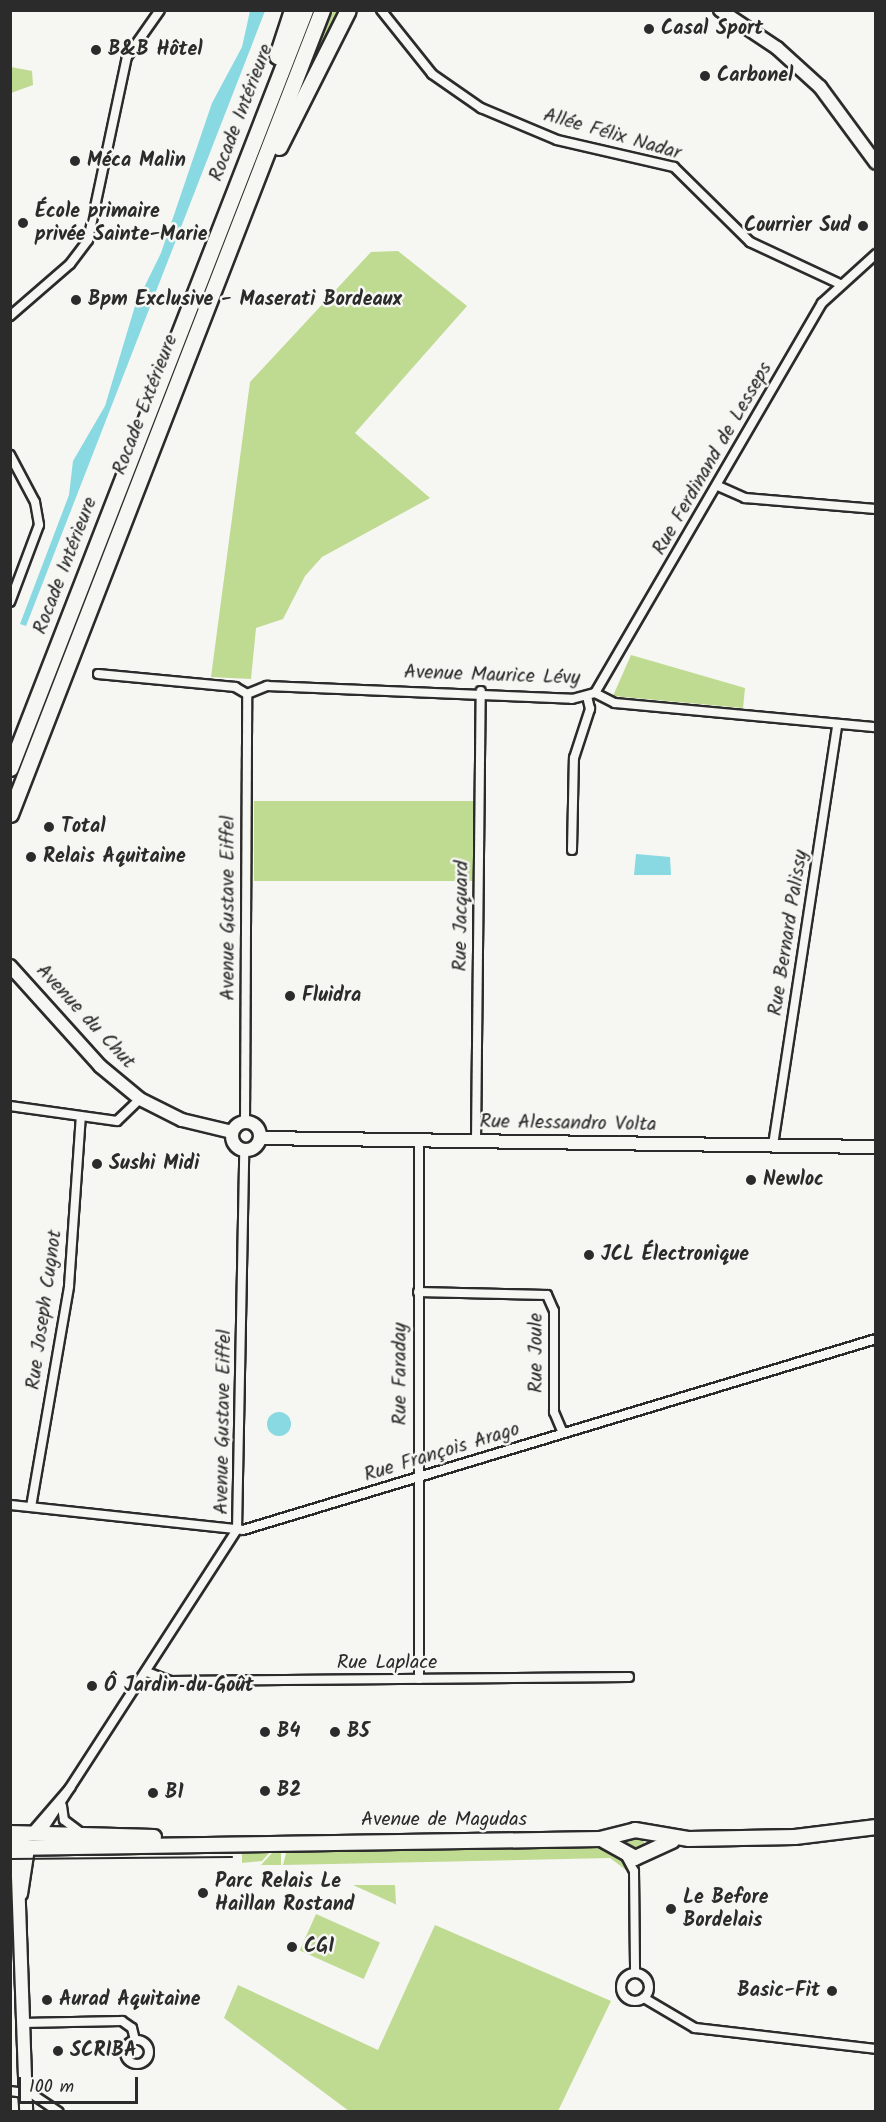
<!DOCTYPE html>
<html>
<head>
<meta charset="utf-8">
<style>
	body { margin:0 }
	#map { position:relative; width:886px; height:2122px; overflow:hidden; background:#f6f6f2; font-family:Kalam,sans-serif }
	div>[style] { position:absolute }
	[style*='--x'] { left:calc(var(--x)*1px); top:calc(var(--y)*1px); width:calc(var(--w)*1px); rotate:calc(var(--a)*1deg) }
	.green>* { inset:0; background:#bfda91; transform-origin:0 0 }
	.round { border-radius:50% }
	.water>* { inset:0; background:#88d9e1 }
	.roads { filter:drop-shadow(2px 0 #2b2b2b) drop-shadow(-2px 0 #2b2b2b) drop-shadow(0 2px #2b2b2b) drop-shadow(0 -2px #2b2b2b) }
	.street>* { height:8px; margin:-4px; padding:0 4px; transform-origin:4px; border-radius:4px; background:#f6f6f2 }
	.street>.ring { margin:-4px; padding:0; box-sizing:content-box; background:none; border:8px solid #f6f6f2; border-radius:50% }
	.secondary>* { height:12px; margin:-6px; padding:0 6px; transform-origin:6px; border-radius:6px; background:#f6f6f2 }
	.secondary>.ring { margin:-6px; padding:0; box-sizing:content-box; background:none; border:12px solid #f6f6f2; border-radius:50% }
	.primary>* { height:14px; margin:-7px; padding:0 7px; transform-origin:7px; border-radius:7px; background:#f6f6f2 }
	.highway>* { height:15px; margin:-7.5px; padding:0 7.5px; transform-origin:7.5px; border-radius:7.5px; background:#f6f6f2 }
	.tram>* { height:1.5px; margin:-0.75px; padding:0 0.75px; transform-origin:0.75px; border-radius:0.75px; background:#2b2b2b }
	.dots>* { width:16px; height:16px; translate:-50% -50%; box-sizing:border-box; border:3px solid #f6f6f2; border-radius:50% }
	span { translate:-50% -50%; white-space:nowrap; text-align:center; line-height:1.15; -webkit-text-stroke:5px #f6f6f2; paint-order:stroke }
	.poi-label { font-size:20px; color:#2b2b2b; font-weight:700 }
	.left { translate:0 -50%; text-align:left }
	.right { translate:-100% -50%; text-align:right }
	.street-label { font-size:20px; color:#2b2b2b }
	.frame { position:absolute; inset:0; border:12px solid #2b2b2b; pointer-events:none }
	.scale { position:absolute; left:18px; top:2077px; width:120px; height:27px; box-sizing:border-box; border:3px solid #2b2b2b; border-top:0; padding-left:8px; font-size:18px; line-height:21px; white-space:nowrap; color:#2b2b2b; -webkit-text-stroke:4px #f6f6f2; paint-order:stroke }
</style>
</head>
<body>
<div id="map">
	<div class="green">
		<i style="clip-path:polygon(333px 11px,342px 11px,313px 59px)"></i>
		<i style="clip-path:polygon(11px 67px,32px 71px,33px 85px,11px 93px)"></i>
		<i style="clip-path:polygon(398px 251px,467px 306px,355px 433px,430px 498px,322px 557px,305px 576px,283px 619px,256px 628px,251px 679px,211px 677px,250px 382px,371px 252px)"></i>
		<i style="clip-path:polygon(631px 655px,745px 688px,743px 708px,613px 696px)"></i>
		<i style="left:254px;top:801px;width:220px;height:80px"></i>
		<i class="round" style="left:626px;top:1834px;width:18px;height:18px"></i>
		<i style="clip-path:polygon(288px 1846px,603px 1847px,625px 1863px,626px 1870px,610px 1858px,283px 1865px)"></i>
		<i style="clip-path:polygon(156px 1847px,156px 1855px,59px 1856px,59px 1851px)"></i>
		<i style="clip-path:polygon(242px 1852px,270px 1852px,262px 1861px,242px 1863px)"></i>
		<i style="clip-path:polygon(273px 1852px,281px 1852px,281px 1865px,261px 1865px)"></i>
		<i style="clip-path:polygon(353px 1885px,395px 1885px,396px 1905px,395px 1904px)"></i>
		<i style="left:316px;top:1914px;width:70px;height:40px;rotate:24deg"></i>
		<i style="clip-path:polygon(435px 1925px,611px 2001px,558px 2111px,349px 2111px,224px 2018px,238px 1985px,378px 2050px)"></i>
	</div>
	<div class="water">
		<i style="clip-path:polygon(250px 11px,265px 11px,26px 626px,20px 624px,69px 495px,73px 461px,105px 406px,135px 306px,161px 253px,212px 103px,242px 47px)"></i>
		<i style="clip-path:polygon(636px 854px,670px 857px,671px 875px,634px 875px)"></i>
		<i class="round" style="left:267px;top:1412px;width:24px;height:24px"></i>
	</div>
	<div class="roads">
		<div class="street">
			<i style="--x:381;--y:10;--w:82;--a:51.4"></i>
			<i style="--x:432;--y:74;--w:60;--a:34.8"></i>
			<i style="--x:481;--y:108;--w:82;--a:22.8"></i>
			<i style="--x:557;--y:140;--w:120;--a:13"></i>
			<i style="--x:674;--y:167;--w:107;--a:44.6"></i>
			<i style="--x:750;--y:242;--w:99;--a:25"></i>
			<i style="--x:10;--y:316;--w:79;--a:-40.9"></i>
			<i style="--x:70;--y:264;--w:30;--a:-53"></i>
			<i style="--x:88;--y:240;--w:187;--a:-78"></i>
			<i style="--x:127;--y:57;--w:57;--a:-54.9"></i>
			<i style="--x:10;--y:455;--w:53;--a:62"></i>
			<i style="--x:35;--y:502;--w:23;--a:80"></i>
			<i style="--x:39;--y:525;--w:82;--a:110.6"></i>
			<i style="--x:718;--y:486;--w:30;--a:24"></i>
			<i style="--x:745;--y:498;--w:131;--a:4.8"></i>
			<i style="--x:98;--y:674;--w:138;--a:5.4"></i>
			<i style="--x:235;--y:687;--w:14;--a:30"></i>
			<i style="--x:595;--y:693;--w:451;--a:-59.8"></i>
			<i style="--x:822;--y:303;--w:73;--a:-42.2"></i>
			<i style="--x:595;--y:693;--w:22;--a:27"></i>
			<i style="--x:615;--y:703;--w:262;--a:5.3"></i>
			<i style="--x:247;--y:694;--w:22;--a:-22"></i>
			<i style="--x:267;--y:686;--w:305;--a:2.4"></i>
			<i style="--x:572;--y:699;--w:24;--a:-15"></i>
			<i style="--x:572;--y:850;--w:92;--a:-88.8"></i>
			<i style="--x:574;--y:758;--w:52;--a:-71.9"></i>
			<i style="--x:590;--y:709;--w:13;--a:-103"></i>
			<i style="--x:10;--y:1106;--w:108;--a:8"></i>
			<i style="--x:117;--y:1121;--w:32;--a:-44"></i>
			<i style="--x:245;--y:1122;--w:428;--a:-89.7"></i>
			<i style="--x:476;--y:1142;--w:451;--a:-89.4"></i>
			<i style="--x:773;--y:1145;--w:425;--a:-81.3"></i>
			<i style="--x:418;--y:1292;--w:129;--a:1.3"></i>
			<i style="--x:547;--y:1295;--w:17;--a:66"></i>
			<i style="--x:554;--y:1311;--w:101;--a:90"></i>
			<i style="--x:554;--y:1412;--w:23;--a:67"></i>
			<i style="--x:10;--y:1505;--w:234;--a:6.1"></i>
			<i style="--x:243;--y:1530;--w:661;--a:-16.79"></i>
			<i style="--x:31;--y:1507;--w:224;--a:-80.2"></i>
			<i style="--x:69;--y:1286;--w:170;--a:-86"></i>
			<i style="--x:147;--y:1672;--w:25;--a:21"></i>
			<i style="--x:170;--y:1681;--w:459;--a:-0.5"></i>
			<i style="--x:419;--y:1679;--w:538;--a:-90"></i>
			<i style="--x:62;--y:1806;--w:14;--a:82"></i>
			<i style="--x:64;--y:1820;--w:20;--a:37"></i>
			<i style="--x:31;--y:1833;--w:60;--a:-49.1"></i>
			<i style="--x:40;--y:1834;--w:362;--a:-57.1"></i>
			<i style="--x:237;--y:1530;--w:380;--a:-88.9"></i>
			<i style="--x:10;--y:1840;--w:23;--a:-10"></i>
			<i style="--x:626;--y:1856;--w:17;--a:62"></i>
			<i style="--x:634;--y:1871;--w:102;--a:89.4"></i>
			<i class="ring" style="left:621px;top:1973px;width:20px;height:20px"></i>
			<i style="--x:644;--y:1998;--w:59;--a:30.5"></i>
			<i style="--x:695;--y:2028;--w:182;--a:6.6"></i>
			<i style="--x:22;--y:2023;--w:100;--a:-1.1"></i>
			<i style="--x:122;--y:2021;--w:12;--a:35"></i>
			<i style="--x:132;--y:2028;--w:12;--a:76"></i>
			<i class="ring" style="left:125px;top:2040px;width:16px;height:16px"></i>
			<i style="--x:10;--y:2091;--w:22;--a:8"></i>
			<i style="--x:32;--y:2094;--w:32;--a:34"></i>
		</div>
		<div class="secondary">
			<i style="--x:720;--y:10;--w:69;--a:33.7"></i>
			<i style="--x:777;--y:48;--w:58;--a:42.2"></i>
			<i style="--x:820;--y:87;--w:94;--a:53.6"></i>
			<i style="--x:10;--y:966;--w:135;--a:48"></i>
			<i style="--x:100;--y:1066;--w:52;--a:39.5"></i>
			<i style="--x:140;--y:1099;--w:47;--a:26.6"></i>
			<i style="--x:182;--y:1120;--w:51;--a:13.5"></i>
			<i class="ring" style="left:232px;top:1122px;width:16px;height:16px"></i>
			<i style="--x:260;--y:1138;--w:616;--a:0.84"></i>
			<i style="--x:17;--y:1848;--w:264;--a:88"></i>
			<i style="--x:21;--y:1894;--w:47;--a:-81.3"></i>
		</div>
		<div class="primary">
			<i style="--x:10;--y:1833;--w:144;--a:1.6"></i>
			<i style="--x:601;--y:1839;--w:39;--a:29"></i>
			<i style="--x:635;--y:1858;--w:41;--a:-24.7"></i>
			<i style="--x:10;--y:1848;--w:590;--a:-0.87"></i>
			<i style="--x:600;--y:1839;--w:36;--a:-14"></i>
			<i style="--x:635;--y:1830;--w:55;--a:9.5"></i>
			<i style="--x:689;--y:1839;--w:106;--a:-1.1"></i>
			<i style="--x:795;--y:1837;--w:82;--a:-7"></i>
		</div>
		<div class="highway">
			<i style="--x:277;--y:56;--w:48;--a:-71.9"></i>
			<i style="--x:279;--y:147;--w:153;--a:-63.3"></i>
			<i style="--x:10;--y:768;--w:813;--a:-68.73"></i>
			<i style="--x:10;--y:814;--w:862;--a:-68.79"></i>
		</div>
	</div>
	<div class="tram">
		<i style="--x:10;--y:1859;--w:222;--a:-0.5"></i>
	</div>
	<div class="dots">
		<i style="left:649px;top:29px;background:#2b2b2b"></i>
		<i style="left:96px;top:50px;background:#2b2b2b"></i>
		<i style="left:705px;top:76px;background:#2b2b2b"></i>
		<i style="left:75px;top:161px;background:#2b2b2b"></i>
		<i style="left:23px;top:223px;background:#2b2b2b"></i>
		<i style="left:863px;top:226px;background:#2b2b2b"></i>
		<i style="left:76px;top:300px;background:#2b2b2b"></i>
		<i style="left:49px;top:827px;background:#2b2b2b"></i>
		<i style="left:31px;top:857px;background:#2b2b2b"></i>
		<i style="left:290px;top:996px;background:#2b2b2b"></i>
		<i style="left:97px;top:1164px;background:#2b2b2b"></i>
		<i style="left:751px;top:1180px;background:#2b2b2b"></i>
		<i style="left:589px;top:1255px;background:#2b2b2b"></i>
		<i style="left:92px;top:1686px;background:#2b2b2b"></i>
		<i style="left:265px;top:1732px;background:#2b2b2b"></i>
		<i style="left:335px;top:1732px;background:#2b2b2b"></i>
		<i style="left:265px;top:1791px;background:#2b2b2b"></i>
		<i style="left:153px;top:1793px;background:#2b2b2b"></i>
		<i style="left:203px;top:1893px;background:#2b2b2b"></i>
		<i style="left:671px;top:1909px;background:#2b2b2b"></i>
		<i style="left:292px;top:1947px;background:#2b2b2b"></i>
		<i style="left:832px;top:1991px;background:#2b2b2b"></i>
		<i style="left:47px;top:2000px;background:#2b2b2b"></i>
		<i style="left:58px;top:2051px;background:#2b2b2b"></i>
	</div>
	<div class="poi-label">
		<span class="left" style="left:661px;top:29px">Casal Sport</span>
		<span class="left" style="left:108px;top:50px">B&amp;B Hôtel</span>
		<span class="left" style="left:717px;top:76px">Carbonel</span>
		<span class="left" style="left:87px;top:161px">Méca Malin</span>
		<span class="left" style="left:35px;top:224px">École primaire<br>privée Sainte-Marie</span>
		<span class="right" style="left:851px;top:226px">Courrier Sud</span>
		<span class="left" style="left:88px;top:300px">Bpm Exclusive - Maserati Bordeaux</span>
		<span class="left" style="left:61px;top:827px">Total</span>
		<span class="left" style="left:43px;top:857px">Relais Aquitaine</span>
		<span class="left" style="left:302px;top:996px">Fluidra</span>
		<span class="left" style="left:109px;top:1164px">Sushi Midi</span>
		<span class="left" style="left:763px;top:1180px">Newloc</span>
		<span class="left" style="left:601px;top:1255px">JCL Électronique</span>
		<span class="left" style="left:104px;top:1686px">Ô Jardin du Goût</span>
		<span class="left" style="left:277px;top:1732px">B4</span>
		<span class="left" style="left:347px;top:1732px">B5</span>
		<span class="left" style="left:277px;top:1791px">B2</span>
		<span class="left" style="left:165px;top:1793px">B1</span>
		<span class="left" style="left:215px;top:1894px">Parc Relais Le<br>Haillan Rostand</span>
		<span class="left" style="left:683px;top:1910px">Le Before<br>Bordelais</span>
		<span class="left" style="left:304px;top:1947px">CGI</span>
		<span class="right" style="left:820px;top:1991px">Basic-Fit</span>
		<span class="left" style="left:59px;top:2000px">Aurad Aquitaine</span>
		<span class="left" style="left:70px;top:2051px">SCRIBA</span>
	</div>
	<div class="street-label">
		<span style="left:242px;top:113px;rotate:-69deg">Rocade Intérieure</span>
		<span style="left:612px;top:135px;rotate:16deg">Allée Félix Nadar</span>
		<span style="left:146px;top:405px;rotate:-69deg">Rocade Extérieure</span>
		<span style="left:713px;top:459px;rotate:-60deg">Rue Ferdinand de Lesseps</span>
		<span style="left:66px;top:566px;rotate:-69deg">Rocade Intérieure</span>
		<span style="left:492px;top:676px;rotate:2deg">Avenue Maurice Lévy</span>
		<span style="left:229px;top:908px;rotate:-90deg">Avenue Gustave Eiffel</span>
		<span style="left:462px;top:916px;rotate:-89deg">Rue Jacquard</span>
		<span style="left:789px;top:933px;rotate:-81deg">Rue Bernard Palissy</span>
		<span style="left:85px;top:1017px;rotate:47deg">Avenue du Chut</span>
		<span style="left:568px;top:1124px;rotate:1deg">Rue Alessandro Volta</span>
		<span style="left:45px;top:1310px;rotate:-82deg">Rue Joseph Cugnot</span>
		<span style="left:537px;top:1353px;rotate:-90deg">Rue Joule</span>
		<span style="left:401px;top:1374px;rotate:-90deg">Rue Faraday</span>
		<span style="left:224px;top:1422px;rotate:-89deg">Avenue Gustave Eiffel</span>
		<span style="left:442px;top:1453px;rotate:-17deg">Rue François Arago</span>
		<span style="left:387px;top:1663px">Rue Laplace</span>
		<span style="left:444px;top:1820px">Avenue de Magudas</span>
	</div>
	<div class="frame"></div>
	<div class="scale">100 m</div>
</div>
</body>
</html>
